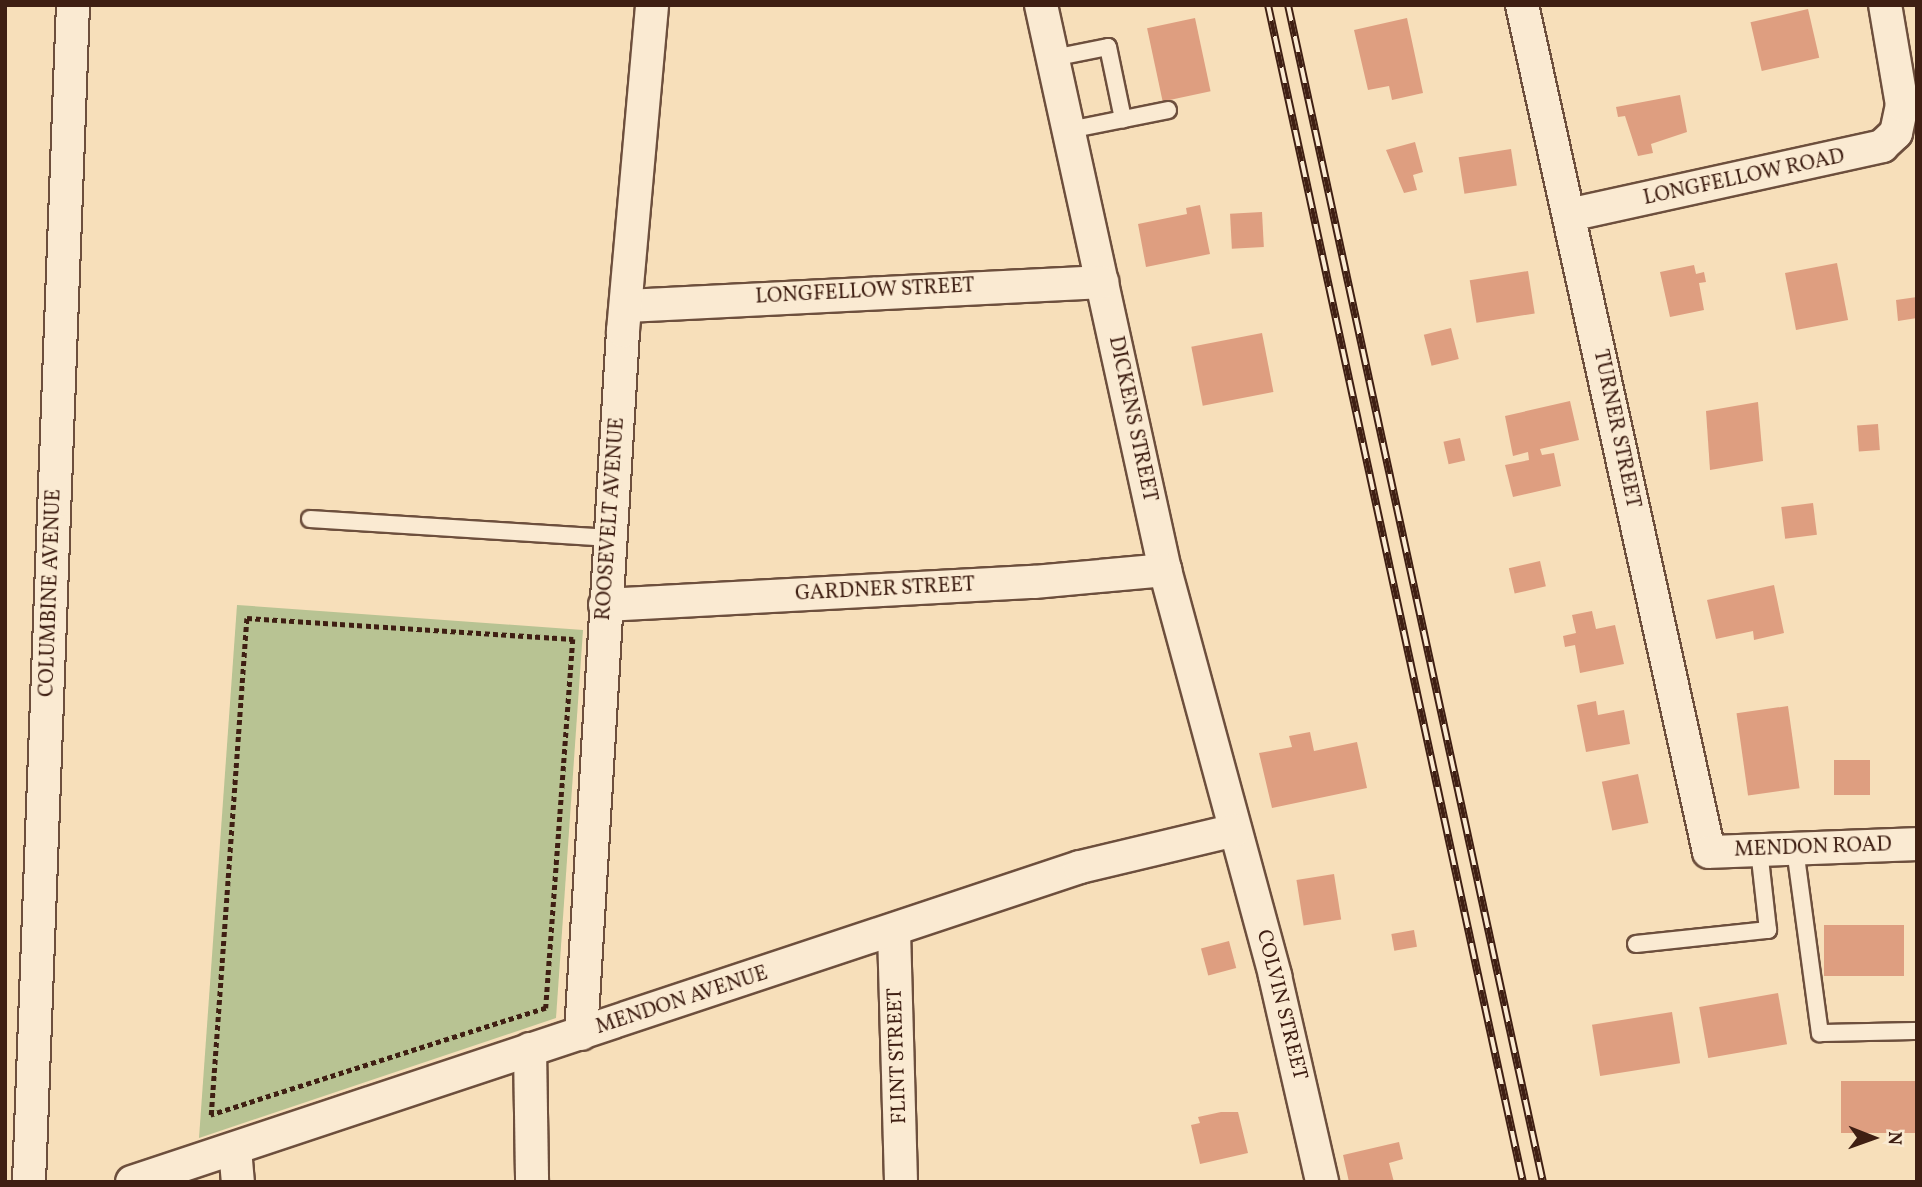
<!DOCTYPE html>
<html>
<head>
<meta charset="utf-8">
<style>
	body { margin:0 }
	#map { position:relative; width:1922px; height:1187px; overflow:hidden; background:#f7dfba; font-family:Vollkorn,serif }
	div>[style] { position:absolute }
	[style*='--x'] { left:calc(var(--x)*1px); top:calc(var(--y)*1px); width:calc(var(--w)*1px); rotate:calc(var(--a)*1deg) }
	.green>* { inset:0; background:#b8c393 }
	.building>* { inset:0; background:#de9e80; transform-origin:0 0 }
	.path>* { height:4.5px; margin-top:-2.25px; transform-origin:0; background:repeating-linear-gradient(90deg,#3f1f13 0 5px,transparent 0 8.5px) }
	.roads { filter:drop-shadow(2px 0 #6d4f3d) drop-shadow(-2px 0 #6d4f3d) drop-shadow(0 2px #6d4f3d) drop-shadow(0 -2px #6d4f3d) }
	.service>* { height:16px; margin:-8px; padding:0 8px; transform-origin:8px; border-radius:8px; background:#faead2 }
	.minor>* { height:32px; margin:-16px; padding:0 16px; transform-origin:16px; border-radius:16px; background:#faead2 }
	.rail>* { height:8px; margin-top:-4px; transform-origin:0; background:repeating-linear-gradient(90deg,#faead2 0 16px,#3f1f13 0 32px); box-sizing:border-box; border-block:2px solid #3f1f13 }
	span { translate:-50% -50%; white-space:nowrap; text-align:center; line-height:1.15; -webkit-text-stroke:6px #faead2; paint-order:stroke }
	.street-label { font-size:21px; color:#3f1f13 }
	.frame { position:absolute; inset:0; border:7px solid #3f1f13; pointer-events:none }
	.north { position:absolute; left:1838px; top:1103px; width:70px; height:70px; -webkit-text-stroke:5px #faead2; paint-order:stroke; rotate:91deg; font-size:19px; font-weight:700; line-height:28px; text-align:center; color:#3f1f13 }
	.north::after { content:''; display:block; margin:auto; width:24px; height:32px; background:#3f1f13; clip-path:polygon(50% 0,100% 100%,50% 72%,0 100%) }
</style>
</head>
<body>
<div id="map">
	<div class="green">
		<i style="clip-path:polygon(237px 605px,583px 630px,556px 1018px,199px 1138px)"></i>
	</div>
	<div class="building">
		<i style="left:1808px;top:9px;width:50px;height:59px;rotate:77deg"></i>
		<i style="left:1195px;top:18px;width:75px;height:49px;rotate:78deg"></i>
		<i style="clip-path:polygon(1407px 18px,1423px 93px,1392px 100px,1389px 86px,1368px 90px,1354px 30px)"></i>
		<i style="clip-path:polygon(1680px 95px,1687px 132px,1651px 144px,1653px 153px,1638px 156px,1625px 116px,1618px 117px,1616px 107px)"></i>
		<i style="clip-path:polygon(1415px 142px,1423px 172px,1413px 175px,1417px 190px,1404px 193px,1386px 150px)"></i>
		<i style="left:1511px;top:149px;width:37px;height:53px;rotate:81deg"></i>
		<i style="clip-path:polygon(1200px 205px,1210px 254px,1146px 267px,1138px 224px,1187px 214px,1186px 208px)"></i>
		<i style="left:1262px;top:212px;width:35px;height:32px;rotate:87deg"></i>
		<i style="left:1837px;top:263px;width:58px;height:53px;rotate:79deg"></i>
		<i style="clip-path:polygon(1694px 265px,1696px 274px,1704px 272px,1706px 282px,1699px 283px,1704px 310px,1670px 317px,1660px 272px)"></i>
		<i style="left:1528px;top:271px;width:43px;height:59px;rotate:81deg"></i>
		<i style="clip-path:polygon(1917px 297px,1917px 318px,1898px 321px,1896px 300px)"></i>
		<i style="left:1451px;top:328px;width:32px;height:28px;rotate:76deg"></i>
		<i style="left:1262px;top:333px;width:60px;height:72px;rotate:79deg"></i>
		<i style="clip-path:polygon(1570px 401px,1579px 440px,1540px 449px,1542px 455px,1554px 453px,1561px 486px,1513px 497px,1505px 465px,1529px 460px,1528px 452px,1513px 456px,1505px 416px)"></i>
		<i style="clip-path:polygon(1758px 402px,1763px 461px,1710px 470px,1706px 411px)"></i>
		<i style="left:1878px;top:424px;width:26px;height:21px;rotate:86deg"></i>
		<i style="left:1460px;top:438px;width:23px;height:17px;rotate:77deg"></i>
		<i style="left:1813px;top:503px;width:32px;height:32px;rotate:83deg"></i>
		<i style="left:1540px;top:561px;width:26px;height:32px;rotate:77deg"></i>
		<i style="clip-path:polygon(1774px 585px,1784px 633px,1754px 640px,1753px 631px,1716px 639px,1707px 600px)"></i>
		<i style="clip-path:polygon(1592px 611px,1596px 629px,1615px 625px,1624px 664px,1580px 673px,1575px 645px,1565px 647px,1563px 636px,1576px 633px,1572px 615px)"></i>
		<i style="clip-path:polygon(1596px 701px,1598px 715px,1624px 710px,1630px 744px,1586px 752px,1577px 705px)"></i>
		<i style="left:1788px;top:706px;width:83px;height:52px;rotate:82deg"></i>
		<i style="clip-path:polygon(1310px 732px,1314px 751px,1357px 742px,1367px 788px,1272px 808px,1259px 753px,1292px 747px,1289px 736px)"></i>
		<i style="left:1834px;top:760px;width:36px;height:35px"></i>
		<i style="left:1638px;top:774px;width:50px;height:37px;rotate:78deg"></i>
		<i style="left:1334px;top:874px;width:46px;height:38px;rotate:81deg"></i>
		<i style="left:1824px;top:925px;width:80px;height:51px"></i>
		<i style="left:1414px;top:930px;width:17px;height:23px;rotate:80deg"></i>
		<i style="left:1229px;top:941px;width:28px;height:29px;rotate:75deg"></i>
		<i style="left:1778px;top:993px;width:52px;height:80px;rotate:80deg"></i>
		<i style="left:1672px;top:1012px;width:52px;height:81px;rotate:81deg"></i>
		<i style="left:1841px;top:1081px;width:76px;height:52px"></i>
		<i style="clip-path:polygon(1221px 1112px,1238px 1112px,1248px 1153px,1200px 1164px,1191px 1125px,1200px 1123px,1198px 1117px)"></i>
		<i style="clip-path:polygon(1399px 1142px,1403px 1159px,1389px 1163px,1394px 1182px,1349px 1182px,1343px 1155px)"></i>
	</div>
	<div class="path">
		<i style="--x:247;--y:618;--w:327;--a:3.7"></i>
		<i style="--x:573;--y:639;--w:370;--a:94.2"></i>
		<i style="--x:546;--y:1008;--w:352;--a:162.3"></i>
		<i style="--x:211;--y:1115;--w:498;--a:-85.9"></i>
	</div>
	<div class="roads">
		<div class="service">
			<i style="--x:1053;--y:58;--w:56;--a:-11.3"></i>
			<i style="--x:1108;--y:47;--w:74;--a:78.2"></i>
			<i style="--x:1069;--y:130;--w:101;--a:-11.4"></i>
			<i style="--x:310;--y:519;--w:301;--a:3.6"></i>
			<i style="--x:1795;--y:849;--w:186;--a:82.3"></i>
			<i style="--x:1820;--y:1033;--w:97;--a:-1.2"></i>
			<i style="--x:1636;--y:944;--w:133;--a:-6.1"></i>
			<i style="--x:1768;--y:930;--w:81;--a:-96.4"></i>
		</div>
		<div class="minor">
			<i style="--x:1041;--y:5;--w:578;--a:77.62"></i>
			<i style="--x:1165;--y:570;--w:421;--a:74.8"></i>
			<i style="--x:1275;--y:976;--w:211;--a:77.1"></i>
			<i style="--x:1522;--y:5;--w:867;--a:77.55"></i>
			<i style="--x:1709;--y:852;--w:208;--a:-2.2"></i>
			<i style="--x:1569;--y:215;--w:321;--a:-12.4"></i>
			<i style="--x:1882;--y:146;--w:19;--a:-43"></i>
			<i style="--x:1896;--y:133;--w:29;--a:-78"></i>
			<i style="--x:1902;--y:105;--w:101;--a:-99.6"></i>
			<i style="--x:628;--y:306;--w:475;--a:-2.9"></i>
			<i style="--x:605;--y:605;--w:430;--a:-3.1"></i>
			<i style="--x:1034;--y:582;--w:132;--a:-5.2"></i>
			<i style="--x:894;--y:931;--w:251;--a:88.4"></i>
			<i style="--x:581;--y:1034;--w:704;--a:-86.58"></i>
			<i style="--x:623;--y:331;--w:327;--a:-84.9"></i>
			<i style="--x:530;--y:1049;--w:133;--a:89.1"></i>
			<i style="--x:235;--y:1149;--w:33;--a:85"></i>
			<i style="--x:29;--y:1182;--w:1178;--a:-87.86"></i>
			<i style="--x:132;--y:1182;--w:999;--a:-18.38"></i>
			<i style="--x:1080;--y:867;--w:159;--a:-13.4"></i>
		</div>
	</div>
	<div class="rail">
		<i style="--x:1268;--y:5;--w:1204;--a:77.78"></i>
		<i style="--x:1288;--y:5;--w:1204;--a:77.78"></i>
	</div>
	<div class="street-label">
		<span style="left:1744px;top:178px;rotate:-12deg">LONGFELLOW ROAD</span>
		<span style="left:865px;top:292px;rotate:-3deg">LONGFELLOW STREET</span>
		<span style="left:1132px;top:419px;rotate:78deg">DICKENS STREET</span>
		<span style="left:1616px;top:429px;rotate:78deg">TURNER STREET</span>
		<span style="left:611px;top:519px;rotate:-86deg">ROOSEVELT AVENUE</span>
		<span style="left:885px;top:590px;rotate:-3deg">GARDNER STREET</span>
		<span style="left:51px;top:593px;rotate:-88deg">COLUMBINE AVENUE</span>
		<span style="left:1813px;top:848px;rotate:-2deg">MENDON ROAD</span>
		<span style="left:682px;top:1001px;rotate:-18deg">MENDON AVENUE</span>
		<span style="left:1281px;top:1005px;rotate:76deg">COLVIN STREET</span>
		<span style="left:898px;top:1056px;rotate:-92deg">FLINT STREET</span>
	</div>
	<div class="frame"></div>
	<div class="north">N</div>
</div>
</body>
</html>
